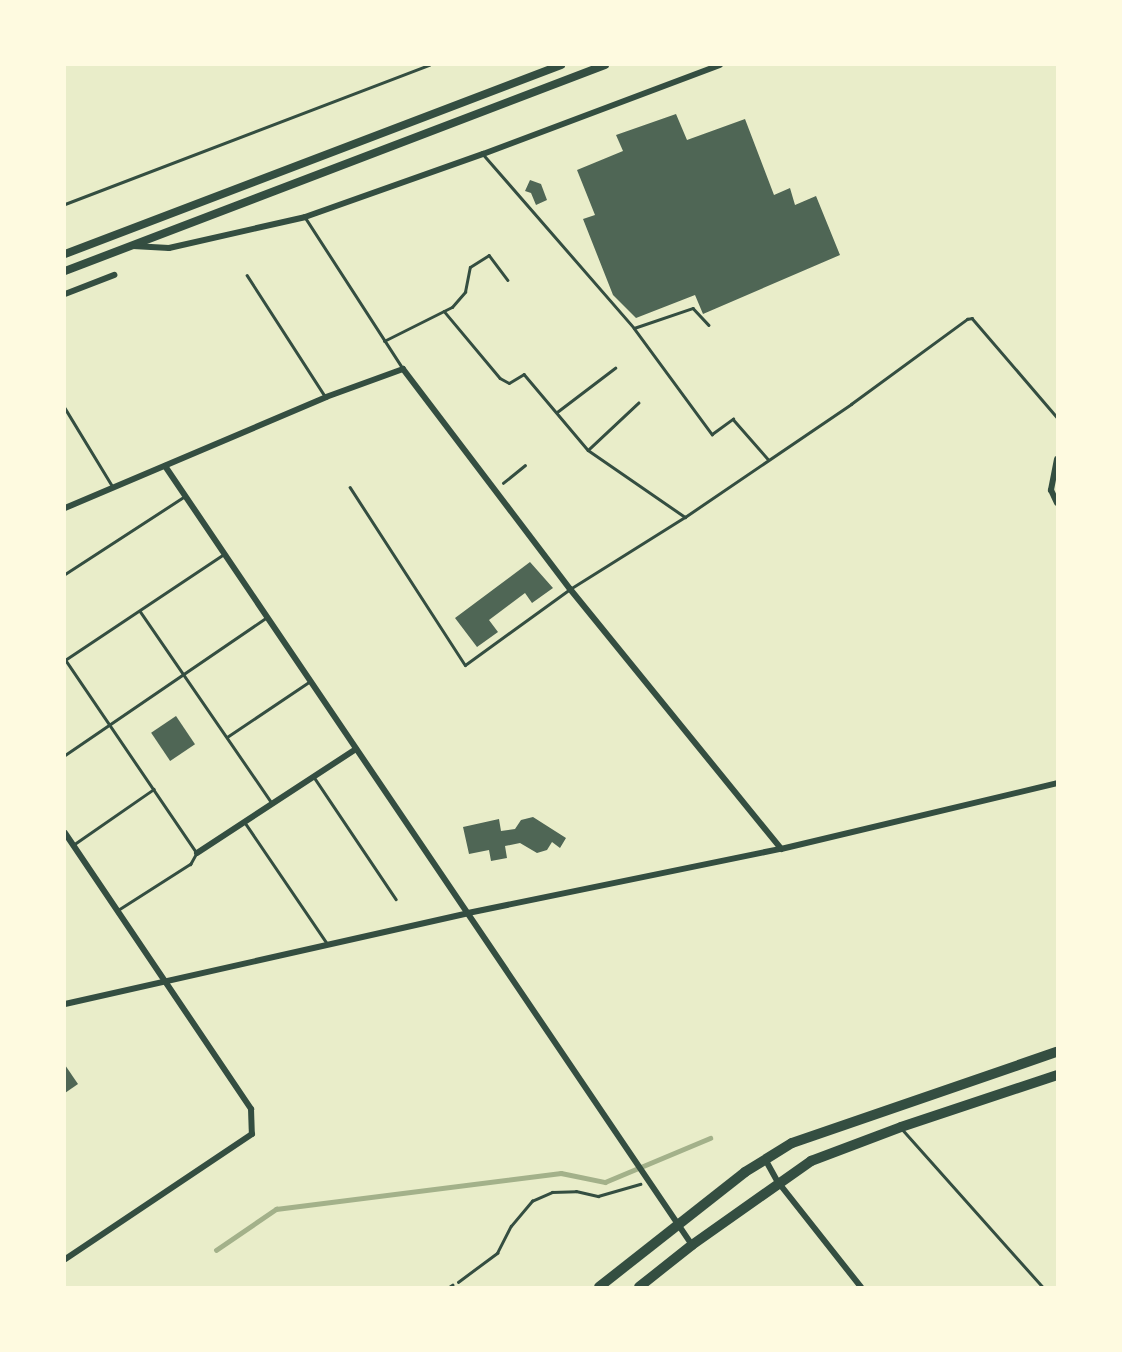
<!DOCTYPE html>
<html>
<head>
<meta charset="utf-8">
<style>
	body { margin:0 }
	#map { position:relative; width:1122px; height:1352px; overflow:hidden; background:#e9edc9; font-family:"DejaVu Sans",sans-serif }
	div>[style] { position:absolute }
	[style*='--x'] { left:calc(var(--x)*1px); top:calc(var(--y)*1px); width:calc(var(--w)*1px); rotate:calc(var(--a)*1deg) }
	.stream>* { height:4.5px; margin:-2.25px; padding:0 2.25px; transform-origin:2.25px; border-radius:2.25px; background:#a3b18a }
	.building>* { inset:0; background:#4f6655; transform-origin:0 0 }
	.path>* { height:2.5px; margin:-1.25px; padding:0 1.25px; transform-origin:1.25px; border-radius:1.25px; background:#344e41 }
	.service>* { height:2.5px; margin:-1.25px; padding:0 1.25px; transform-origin:1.25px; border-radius:1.25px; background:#344e41 }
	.minor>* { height:6px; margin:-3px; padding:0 3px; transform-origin:3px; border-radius:3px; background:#344e41 }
	.tertiary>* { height:8px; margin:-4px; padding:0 4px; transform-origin:4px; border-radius:4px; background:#344e41 }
	.primary>* { height:10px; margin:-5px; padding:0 5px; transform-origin:5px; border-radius:5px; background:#344e41 }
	span { translate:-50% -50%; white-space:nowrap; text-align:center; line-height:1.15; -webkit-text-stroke:7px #fefae0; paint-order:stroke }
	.frame { position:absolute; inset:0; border:66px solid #fefae0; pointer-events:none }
</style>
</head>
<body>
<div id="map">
	<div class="stream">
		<i style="--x:216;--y:1250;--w:73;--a:-34.3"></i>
		<i style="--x:276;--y:1209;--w:287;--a:-7.2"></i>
		<i style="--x:561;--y:1173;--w:45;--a:11.6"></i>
		<i style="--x:605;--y:1182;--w:114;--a:-22.7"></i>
	</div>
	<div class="building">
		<i style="clip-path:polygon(676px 114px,687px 140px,745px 119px,774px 195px,790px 188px,795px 205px,816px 196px,840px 255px,703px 314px,695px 295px,636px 318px,613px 295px,583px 219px,595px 215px,577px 170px,623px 151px,616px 135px)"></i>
		<i style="clip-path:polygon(530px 180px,541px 184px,547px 200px,536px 205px,531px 193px,525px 191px)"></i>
		<i style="clip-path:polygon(530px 562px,553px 588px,532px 603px,525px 593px,489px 620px,498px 632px,477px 647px,455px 618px)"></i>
		<i style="left:176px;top:716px;width:34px;height:30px;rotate:56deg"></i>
		<i style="clip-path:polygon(533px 817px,566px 838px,560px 848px,552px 842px,547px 850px,537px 853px,520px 843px,505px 846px,507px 858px,491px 861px,489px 850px,469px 854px,463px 827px,499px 819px,501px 831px,515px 829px,521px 820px)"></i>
		<i style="clip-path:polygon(65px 1065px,78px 1084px,65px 1093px)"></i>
	</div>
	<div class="path">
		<i style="--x:65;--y:204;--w:390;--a:-20.9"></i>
		<i style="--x:503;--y:483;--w:28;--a:-39"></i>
		<i style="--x:458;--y:1282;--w:49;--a:-36.6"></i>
		<i style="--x:497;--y:1253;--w:30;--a:-63"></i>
		<i style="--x:511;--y:1226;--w:33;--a:-50"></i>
		<i style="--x:532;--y:1201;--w:22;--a:-24"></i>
		<i style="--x:552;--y:1192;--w:24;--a:-2"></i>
		<i style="--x:576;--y:1191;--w:23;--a:13"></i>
		<i style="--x:598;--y:1196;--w:44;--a:-15.9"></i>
	</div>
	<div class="service">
		<i style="--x:483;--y:154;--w:230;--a:49"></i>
		<i style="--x:634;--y:328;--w:62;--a:-18.7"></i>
		<i style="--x:693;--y:308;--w:23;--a:47"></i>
		<i style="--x:305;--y:217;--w:179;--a:57.1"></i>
		<i style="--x:247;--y:275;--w:144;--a:57.2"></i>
		<i style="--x:444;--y:311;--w:87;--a:50.1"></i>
		<i style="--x:500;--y:378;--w:10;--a:29"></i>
		<i style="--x:509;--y:383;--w:17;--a:-31"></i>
		<i style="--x:524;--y:374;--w:99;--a:49.9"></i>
		<i style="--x:588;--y:450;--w:118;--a:34.6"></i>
		<i style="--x:634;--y:328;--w:132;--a:53.7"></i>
		<i style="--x:712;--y:434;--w:26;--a:-36"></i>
		<i style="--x:733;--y:419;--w:53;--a:48.8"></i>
		<i style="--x:384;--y:341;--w:76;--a:-26.6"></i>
		<i style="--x:452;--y:307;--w:20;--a:-49"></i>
		<i style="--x:465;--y:292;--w:25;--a:-79"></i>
		<i style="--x:470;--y:267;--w:22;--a:-32"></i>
		<i style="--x:489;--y:255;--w:31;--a:53"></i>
		<i style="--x:65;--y:408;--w:92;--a:58.7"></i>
		<i style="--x:557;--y:412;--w:73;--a:-37.2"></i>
		<i style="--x:588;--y:450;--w:69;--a:-43.2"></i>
		<i style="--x:350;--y:487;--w:212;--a:57.1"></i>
		<i style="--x:465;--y:665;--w:130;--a:-35.9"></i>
		<i style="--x:570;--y:589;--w:136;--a:-32.1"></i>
		<i style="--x:685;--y:517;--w:201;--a:-34.2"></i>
		<i style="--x:851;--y:404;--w:144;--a:-36.2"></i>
		<i style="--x:967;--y:319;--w:5;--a:-11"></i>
		<i style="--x:972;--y:318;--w:130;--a:49.4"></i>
		<i style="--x:65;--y:574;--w:143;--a:-33"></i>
		<i style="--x:140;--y:611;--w:233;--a:55.5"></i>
		<i style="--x:65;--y:659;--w:235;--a:55.8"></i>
		<i style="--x:197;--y:853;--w:13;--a:119"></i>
		<i style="--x:191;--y:864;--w:85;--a:147.4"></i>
		<i style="--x:65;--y:660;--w:191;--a:-33.7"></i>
		<i style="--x:227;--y:737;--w:99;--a:-33.9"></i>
		<i style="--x:65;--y:755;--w:245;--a:-34.3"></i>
		<i style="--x:314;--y:777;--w:147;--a:56.1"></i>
		<i style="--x:246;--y:824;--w:144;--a:55.8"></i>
		<i style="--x:73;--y:845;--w:98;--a:-34.7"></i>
		<i style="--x:903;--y:1130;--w:210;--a:48.3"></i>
		<i style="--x:449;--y:1287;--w:4;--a:-34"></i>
	</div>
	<div class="minor">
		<i style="--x:133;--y:246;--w:36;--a:3"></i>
		<i style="--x:169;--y:248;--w:139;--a:-12.8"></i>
		<i style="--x:305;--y:217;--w:189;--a:-19.5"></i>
		<i style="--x:483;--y:154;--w:253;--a:-20.6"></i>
		<i style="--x:65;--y:294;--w:53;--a:-21.2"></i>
		<i style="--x:1057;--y:459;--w:32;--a:101"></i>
		<i style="--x:1051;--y:490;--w:14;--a:65"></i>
		<i style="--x:165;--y:466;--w:941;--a:55.92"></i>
		<i style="--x:65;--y:508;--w:284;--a:-23"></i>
		<i style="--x:326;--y:397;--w:82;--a:-20"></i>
		<i style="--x:403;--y:369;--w:276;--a:52.8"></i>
		<i style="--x:570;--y:589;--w:335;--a:50.9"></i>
		<i style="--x:65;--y:833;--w:333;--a:56"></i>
		<i style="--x:251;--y:1109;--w:25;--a:88"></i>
		<i style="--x:252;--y:1134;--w:225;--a:146.2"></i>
		<i style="--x:197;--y:853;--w:190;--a:-33.2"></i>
		<i style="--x:65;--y:1004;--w:413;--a:-12.7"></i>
		<i style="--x:468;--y:913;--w:319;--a:-11.6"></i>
		<i style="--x:781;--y:849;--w:284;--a:-13.4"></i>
		<i style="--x:765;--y:1159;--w:26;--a:61"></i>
		<i style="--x:778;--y:1182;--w:134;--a:51.7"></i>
	</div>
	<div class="tertiary">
		<i style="--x:65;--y:254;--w:531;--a:-20.86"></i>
		<i style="--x:65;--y:271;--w:578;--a:-20.88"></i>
	</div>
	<div class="primary">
		<i style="--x:599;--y:1287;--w:186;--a:-38.2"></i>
		<i style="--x:745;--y:1172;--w:55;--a:-31.7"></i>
		<i style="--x:792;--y:1143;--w:280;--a:-19"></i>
		<i style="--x:639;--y:1287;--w:68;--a:-38.4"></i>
		<i style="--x:692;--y:1245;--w:146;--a:-35.2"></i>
		<i style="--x:811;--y:1161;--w:96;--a:-20.7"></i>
		<i style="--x:901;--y:1127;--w:164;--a:-18.4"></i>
	</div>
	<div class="frame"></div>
</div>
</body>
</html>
